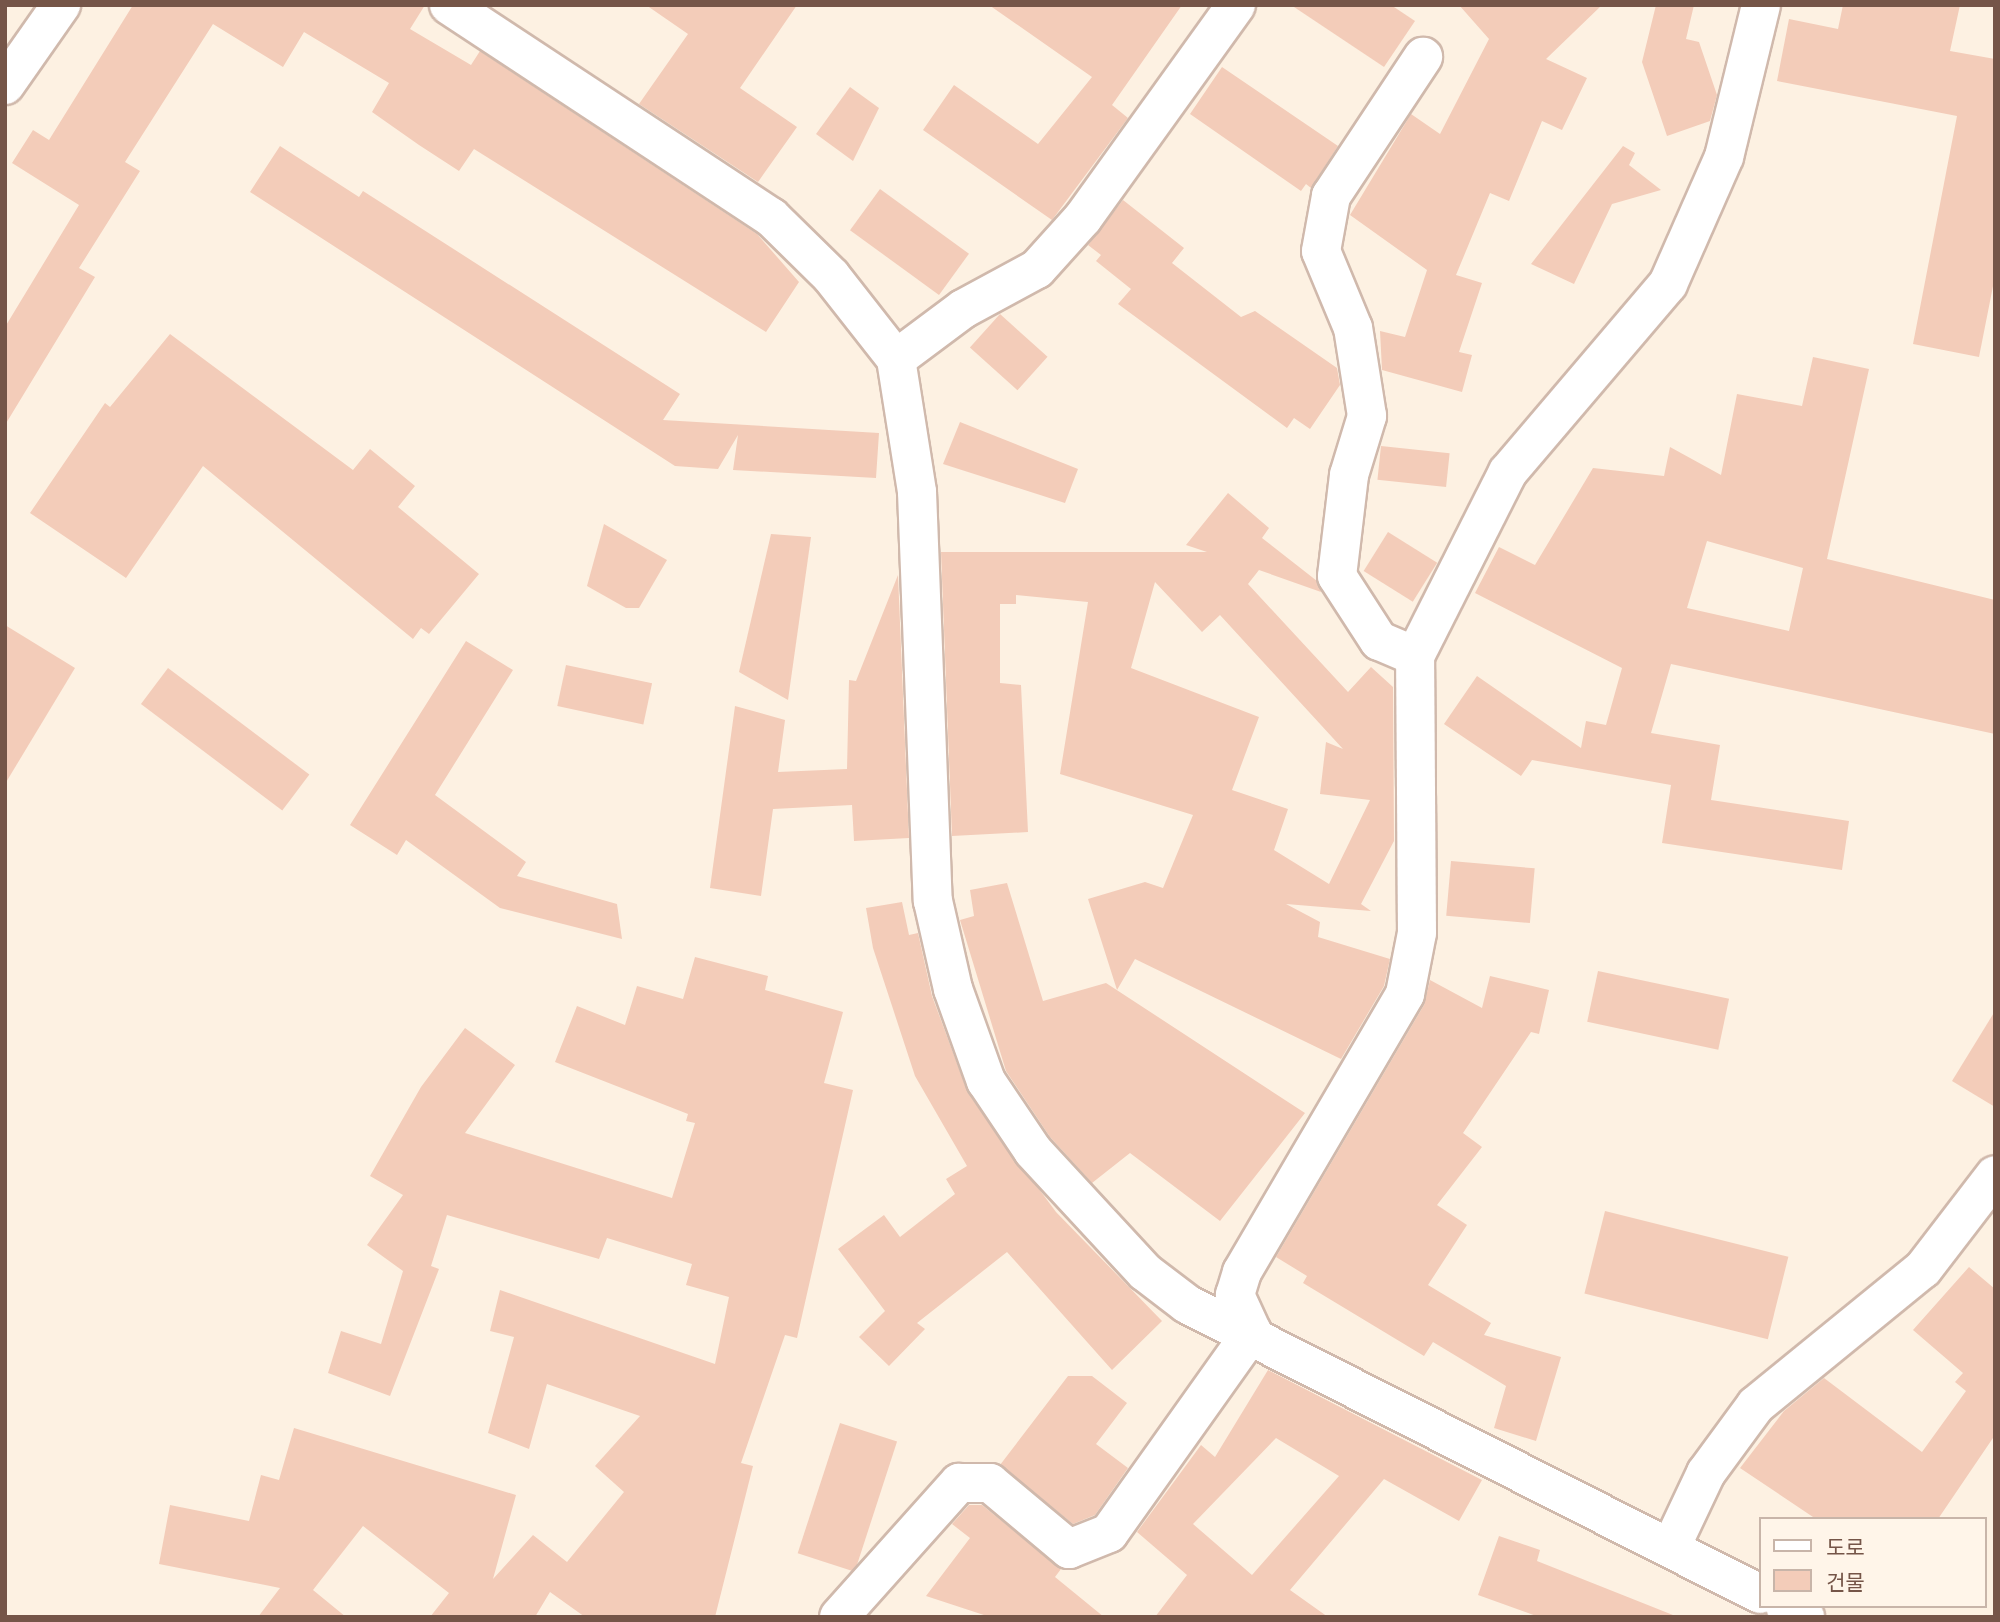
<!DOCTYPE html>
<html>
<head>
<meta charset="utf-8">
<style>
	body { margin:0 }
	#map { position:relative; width:2000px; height:1622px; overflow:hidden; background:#fdf1e2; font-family:"Fira Sans Condensed","Noto Sans KR",sans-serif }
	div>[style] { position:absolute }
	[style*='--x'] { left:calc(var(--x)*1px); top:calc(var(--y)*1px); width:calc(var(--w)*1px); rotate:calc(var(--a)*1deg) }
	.building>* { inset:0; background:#f3ccb9; transform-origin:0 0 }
	.roads { filter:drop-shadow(2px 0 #d0b9ac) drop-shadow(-2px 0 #d0b9ac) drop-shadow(0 2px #d0b9ac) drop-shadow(0 -2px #d0b9ac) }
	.minor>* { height:38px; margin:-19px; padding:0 19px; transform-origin:19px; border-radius:19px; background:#fff }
	.tertiary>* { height:38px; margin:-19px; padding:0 19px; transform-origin:19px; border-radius:19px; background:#fff }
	span { translate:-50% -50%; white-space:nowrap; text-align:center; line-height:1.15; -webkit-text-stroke:6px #fff5e9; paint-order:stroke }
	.frame { position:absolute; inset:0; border:7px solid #755548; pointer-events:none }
	.legend { position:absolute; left:1759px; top:1517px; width:228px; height:91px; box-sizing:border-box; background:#fff5e9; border:2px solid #c8b5a9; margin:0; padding:9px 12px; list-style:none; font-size:21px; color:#755548 }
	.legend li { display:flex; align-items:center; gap:14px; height:35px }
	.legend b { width:35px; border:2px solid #c8b5a9 }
</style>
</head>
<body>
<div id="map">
	<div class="building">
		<i style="clip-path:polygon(133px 5px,425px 5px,410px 29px,471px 65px,480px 51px,757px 234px,799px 282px,766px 332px,474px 149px,459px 171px,419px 145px,372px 112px,389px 83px,304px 32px,283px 67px,213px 24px,125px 162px,140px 171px,79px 268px,95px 277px,5px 425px,5px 327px,79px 205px,12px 163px,33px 130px,49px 140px)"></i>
		<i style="clip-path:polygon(646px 5px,797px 5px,740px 88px,797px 127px,758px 182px,639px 104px,688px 34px)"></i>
		<i style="clip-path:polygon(989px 5px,1182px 5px,1112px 105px,1128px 118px,1052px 220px,923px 130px,954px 85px,1038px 144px,1092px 77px)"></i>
		<i style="clip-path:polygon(1291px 5px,1391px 5px,1415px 21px,1384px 67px)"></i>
		<i style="clip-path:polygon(1459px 5px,1602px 5px,1546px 59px,1587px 78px,1562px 130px,1542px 121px,1509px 201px,1490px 193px,1456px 275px,1482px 283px,1459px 352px,1472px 355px,1462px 392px,1382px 370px,1380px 331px,1405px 337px,1427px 270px,1350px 215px,1411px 114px,1440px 134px,1489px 39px)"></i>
		<i style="clip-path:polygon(1656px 5px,1694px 5px,1686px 39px,1699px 42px,1717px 95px,1710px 121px,1667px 136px,1642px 62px)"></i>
		<i style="clip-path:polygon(1843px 5px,1960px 5px,1950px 51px,1995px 59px,1995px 276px,1979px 357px,1913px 344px,1957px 116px,1777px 81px,1789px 19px,1838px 29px)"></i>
		<i style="clip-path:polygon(1222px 67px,1338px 146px,1311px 188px,1306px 184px,1301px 191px,1190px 114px)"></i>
		<i style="clip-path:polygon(850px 87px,879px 108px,853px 161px,816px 134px)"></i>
		<i style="clip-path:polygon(280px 146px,359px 197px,363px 191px,680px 394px,663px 420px,879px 433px,876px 478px,733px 470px,738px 435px,718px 469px,675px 466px,250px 192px)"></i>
		<i style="clip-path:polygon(1623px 146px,1635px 153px,1629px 165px,1661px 190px,1612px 204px,1574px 284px,1531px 264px)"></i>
		<i style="left:880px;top:189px;width:110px;height:51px;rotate:36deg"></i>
		<i style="clip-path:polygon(1123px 200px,1184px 248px,1172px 263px,1241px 317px,1255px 311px,1337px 368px,1340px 385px,1310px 429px,1294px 418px,1287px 428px,1118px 304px,1131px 289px,1096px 261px,1101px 255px,1088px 245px)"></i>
		<i style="left:1000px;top:314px;width:64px;height:45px;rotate:42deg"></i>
		<i style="clip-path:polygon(170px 334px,353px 470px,370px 449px,415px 486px,398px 507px,479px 574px,429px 634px,421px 628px,413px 639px,203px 466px,126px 578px,30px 513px,105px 403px,110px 407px)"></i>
		<i style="clip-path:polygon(evenodd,1813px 357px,1869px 369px,1827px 559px,1995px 600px,1995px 734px,1671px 664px,1651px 733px,1720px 745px,1711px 800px,1849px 821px,1842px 870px,1662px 843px,1671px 785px,1532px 760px,1521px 776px,1444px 724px,1477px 676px,1581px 748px,1586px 721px,1606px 725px,1622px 668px,1475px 593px,1499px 547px,1535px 565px,1593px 468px,1664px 476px,1670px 447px,1721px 475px,1737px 394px,1802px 406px,1813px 357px,1707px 541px,1803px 568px,1789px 631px,1687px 608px,1707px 541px)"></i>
		<i style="clip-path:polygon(960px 422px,1078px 469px,1065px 503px,943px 464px)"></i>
		<i style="left:1381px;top:446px;width:69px;height:34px;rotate:6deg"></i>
		<i style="clip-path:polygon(evenodd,1228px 493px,1269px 528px,1262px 538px,1317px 581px,1321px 592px,1259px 570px,1248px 584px,1348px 692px,1371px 667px,1393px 687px,1394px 841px,1361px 904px,1371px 911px,1286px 904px,1320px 922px,1318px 937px,1390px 959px,1384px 986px,1341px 1059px,1135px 959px,1117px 990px,1088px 899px,1145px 882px,1163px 888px,1193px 815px,1060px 774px,1088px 602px,1016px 595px,1016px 604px,1000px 604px,1000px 683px,1021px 685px,1028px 832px,952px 836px,941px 552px,1207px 552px,1186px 545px,1228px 493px,1155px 582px,1202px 632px,1220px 615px,1343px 749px,1326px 742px,1320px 794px,1370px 800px,1329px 884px,1274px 850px,1288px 809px,1232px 790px,1259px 717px,1131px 668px,1155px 582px)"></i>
		<i style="clip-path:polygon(604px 524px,667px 560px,639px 608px,626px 608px,587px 586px)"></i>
		<i style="left:1388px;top:532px;width:58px;height:46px;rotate:32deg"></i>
		<i style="clip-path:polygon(771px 534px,811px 537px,788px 700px,739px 672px)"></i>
		<i style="clip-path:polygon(898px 575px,909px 838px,854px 841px,852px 805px,773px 809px,761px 896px,710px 888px,735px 706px,785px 720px,778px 772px,847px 769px,849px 680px,856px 681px)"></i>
		<i style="clip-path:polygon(5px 625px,75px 668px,5px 784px)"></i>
		<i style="clip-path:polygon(466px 641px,513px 670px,435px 795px,526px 862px,517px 876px,617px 904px,622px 939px,500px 908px,406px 840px,397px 855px,350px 825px)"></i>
		<i style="left:566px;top:665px;width:88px;height:42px;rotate:12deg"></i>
		<i style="left:168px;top:668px;width:177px;height:45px;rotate:37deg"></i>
		<i style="left:1451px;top:861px;width:84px;height:55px;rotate:5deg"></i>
		<i style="clip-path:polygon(1007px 883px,1043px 1001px,1106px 983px,1305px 1113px,1220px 1221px,1130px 1153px,1092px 1183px,1050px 1137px,1006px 1071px,960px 920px,974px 916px,970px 890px)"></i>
		<i style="clip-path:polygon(902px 902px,909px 935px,918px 933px,932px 996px,968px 1093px,1056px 1212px,1162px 1321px,1112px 1370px,1007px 1252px,917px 1323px,925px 1329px,889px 1366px,859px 1337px,885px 1311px,838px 1249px,884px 1215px,900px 1237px,955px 1194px,946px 1179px,967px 1166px,915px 1076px,873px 948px,866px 908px)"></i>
		<i style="clip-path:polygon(695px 957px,768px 976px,765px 990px,843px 1012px,824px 1083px,853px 1090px,797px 1338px,785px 1335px,741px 1463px,753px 1466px,715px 1617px,585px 1617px,550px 1592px,535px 1617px,430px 1617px,449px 1593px,363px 1526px,313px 1590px,346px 1617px,258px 1617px,280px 1588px,159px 1564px,170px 1505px,249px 1521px,261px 1475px,279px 1480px,294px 1428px,516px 1495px,493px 1579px,533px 1535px,567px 1562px,624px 1492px,595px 1466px,640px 1416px,547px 1384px,529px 1449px,488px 1433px,514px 1337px,490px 1331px,500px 1290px,715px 1364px,729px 1297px,686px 1285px,692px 1264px,607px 1238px,599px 1259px,447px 1215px,431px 1266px,439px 1269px,390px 1396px,328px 1373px,341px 1331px,381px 1344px,403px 1271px,367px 1245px,403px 1195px,370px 1176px,421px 1087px,465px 1028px,515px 1065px,465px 1133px,672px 1198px,695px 1123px,686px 1121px,688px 1114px,555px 1062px,577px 1006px,625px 1025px,637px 986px,683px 999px)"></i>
		<i style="left:1598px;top:971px;width:134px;height:52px;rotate:12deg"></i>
		<i style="clip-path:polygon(1490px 976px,1549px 990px,1539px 1034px,1531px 1032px,1463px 1133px,1482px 1147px,1437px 1205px,1467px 1225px,1428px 1285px,1491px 1323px,1484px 1335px,1561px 1357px,1536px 1441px,1494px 1428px,1506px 1386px,1433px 1342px,1424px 1356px,1303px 1283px,1307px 1276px,1276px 1257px,1424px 1005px,1430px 980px,1482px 1008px)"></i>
		<i style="clip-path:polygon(1995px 1011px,1995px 1107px,1952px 1081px)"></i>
		<i style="left:1605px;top:1211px;width:189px;height:85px;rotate:14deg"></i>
		<i style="clip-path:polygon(1969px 1267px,1995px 1289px,1995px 1435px,1938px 1519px,1816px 1519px,1740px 1468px,1784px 1411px,1824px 1378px,1922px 1452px,1966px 1391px,1955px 1382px,1963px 1373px,1913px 1330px)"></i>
		<i style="clip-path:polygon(evenodd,1268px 1370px,1482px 1480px,1459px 1521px,1384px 1479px,1290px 1590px,1328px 1617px,1155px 1617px,1187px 1575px,1137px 1532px,1201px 1445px,1215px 1457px,1268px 1370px,1276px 1438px,1339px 1476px,1252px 1575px,1193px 1524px,1276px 1438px)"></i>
		<i style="clip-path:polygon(1068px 1376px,1092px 1376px,1127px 1403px,1096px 1444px,1128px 1468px,1095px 1515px,1073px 1524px,1000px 1465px)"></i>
		<i style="left:840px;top:1423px;width:60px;height:137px;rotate:18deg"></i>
		<i style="clip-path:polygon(969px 1505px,982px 1505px,1061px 1569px,1055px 1577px,1104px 1617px,990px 1617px,926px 1596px,970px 1538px,952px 1524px)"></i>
		<i style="clip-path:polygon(1499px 1536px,1540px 1550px,1537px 1561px,1678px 1617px,1539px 1617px,1478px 1595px)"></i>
	</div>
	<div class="roads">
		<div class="minor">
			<i style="--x:896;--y:359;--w:84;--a:-36.7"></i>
			<i style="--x:963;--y:309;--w:84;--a:-28.4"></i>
			<i style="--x:1037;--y:269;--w:69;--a:-48"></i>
			<i style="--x:1083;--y:218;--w:262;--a:-54.3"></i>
			<i style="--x:1415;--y:656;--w:39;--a:-157"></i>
			<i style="--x:1379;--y:641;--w:77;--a:-122.9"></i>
			<i style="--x:1337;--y:576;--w:102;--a:-83.2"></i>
			<i style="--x:1349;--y:475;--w:62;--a:-73"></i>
			<i style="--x:1367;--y:416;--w:89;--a:-99"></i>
			<i style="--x:1353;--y:328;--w:83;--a:-112.6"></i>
			<i style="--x:1321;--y:251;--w:56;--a:-79.7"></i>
			<i style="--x:1331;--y:196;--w:167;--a:-56.5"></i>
			<i style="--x:1671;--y:1547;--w:82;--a:-64.7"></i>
			<i style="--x:1706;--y:1473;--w:84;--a:-53.7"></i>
			<i style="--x:1756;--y:1405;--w:215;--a:-39.2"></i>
			<i style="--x:1923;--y:1269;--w:118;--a:-52.5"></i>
			<i style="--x:839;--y:1617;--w:180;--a:-48.2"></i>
			<i style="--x:959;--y:1483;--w:31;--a:0"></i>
			<i style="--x:990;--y:1483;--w:103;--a:39.9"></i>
			<i style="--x:1069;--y:1549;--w:43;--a:-21.8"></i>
			<i style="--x:1109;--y:1533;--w:247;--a:-54.6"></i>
			<i style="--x:1252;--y:1332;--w:41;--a:-114.7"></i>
			<i style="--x:1235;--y:1295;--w:24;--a:-73"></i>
			<i style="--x:1242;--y:1272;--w:322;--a:-59.6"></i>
			<i style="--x:1405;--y:994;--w:62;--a:-78.9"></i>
			<i style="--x:1417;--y:933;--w:277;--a:-90.4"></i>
			<i style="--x:1415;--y:656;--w:206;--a:-63.2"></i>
			<i style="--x:1508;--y:472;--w:247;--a:-49.6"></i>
			<i style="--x:1668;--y:284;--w:139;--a:-66.2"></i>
			<i style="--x:1724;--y:157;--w:156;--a:-76.3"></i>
		</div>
		<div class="tertiary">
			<i style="--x:449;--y:5;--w:386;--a:33.4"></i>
			<i style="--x:771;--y:217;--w:84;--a:44.5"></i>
			<i style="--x:831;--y:276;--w:105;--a:51.9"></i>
			<i style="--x:896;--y:359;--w:135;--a:81"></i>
			<i style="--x:917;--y:492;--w:409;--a:87.8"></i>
			<i style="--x:933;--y:901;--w:90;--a:77.2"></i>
			<i style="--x:953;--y:989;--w:98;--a:70.3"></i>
			<i style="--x:986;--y:1081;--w:84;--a:56.1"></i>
			<i style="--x:1033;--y:1151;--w:165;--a:47.2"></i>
			<i style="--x:1145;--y:1272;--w:53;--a:37.3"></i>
			<i style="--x:1187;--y:1304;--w:642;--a:26.84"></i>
			<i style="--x:5;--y:85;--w:98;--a:-55"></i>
			<i style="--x:1785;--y:1606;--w:23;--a:29"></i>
		</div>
	</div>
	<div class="frame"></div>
	<ul class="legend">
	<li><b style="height:9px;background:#fff"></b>도로</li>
	<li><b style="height:19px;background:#f3ccb9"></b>건물</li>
	</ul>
</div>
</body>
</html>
